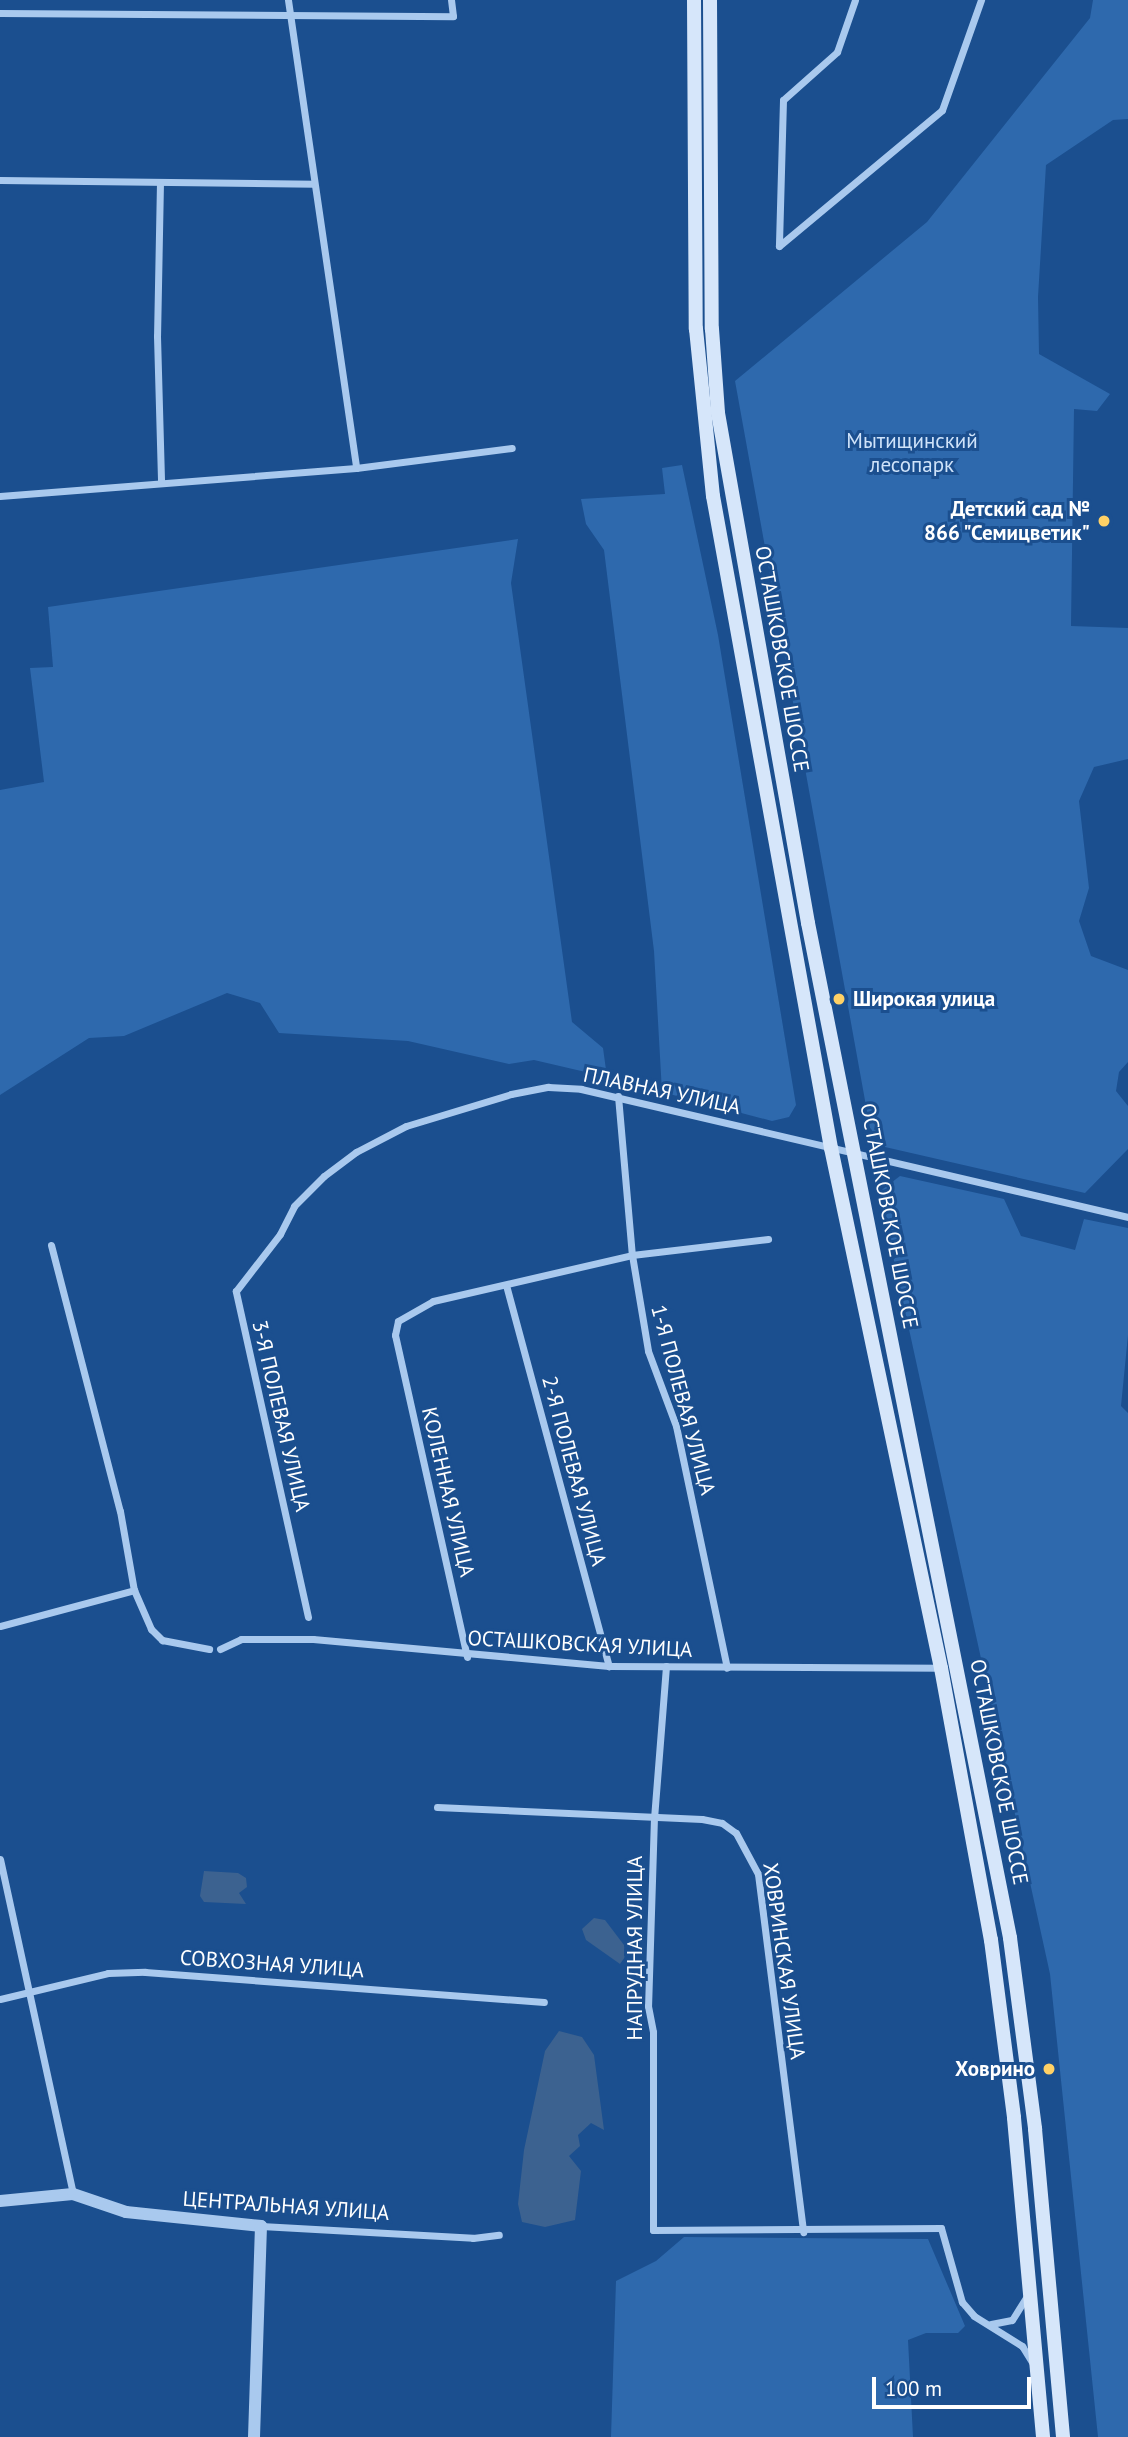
<!DOCTYPE html>
<html>
<head>
<meta charset="utf-8">
<style>
	body { margin:0 }
	#map { position:relative; width:1128px; height:2437px; overflow:hidden; background:#1b4f8f; font-family:"PT Sans",sans-serif }
	div>[style] { position:absolute }
	[style*='--x'] { left:calc(var(--x)*1px); top:calc(var(--y)*1px); width:calc(var(--w)*1px); rotate:calc(var(--a)*1deg) }
	.green>* { inset:0; background:#2e69ad }
	.water>* { inset:0; background:#3c6290 }
	.minor>* { height:7px; margin:-3.5px; padding:0 3.5px; transform-origin:3.5px; border-radius:3.5px; background:#a9c9ee }
	.tertiary>* { height:12px; margin:-6px; padding:0 6px; transform-origin:6px; border-radius:6px; background:#a9c9ee }
	.secondary>* { height:14px; margin:-7px; padding:0 7px; transform-origin:7px; border-radius:7px; background:#d6e6fa }
	.dots>* { width:19px; height:19px; translate:-50% -50%; box-sizing:border-box; border:4px solid #1b4f8f; border-radius:50% }
	span { translate:-50% -50%; white-space:nowrap; text-align:center; line-height:1.15; -webkit-text-stroke:6px #1b4f8f; paint-order:stroke }
	.park-label { font-size:21px; color:#cfe3fa }
	.poi-label { font-size:21px; color:#fff; font-weight:700 }
	.right { translate:-100% -50%; text-align:right }
	.left { translate:0 -50%; text-align:left }
	.street-label { font-size:21px; color:#fff }
	.scale { position:absolute; left:872px; top:2377px; width:159px; height:32px; box-sizing:border-box; border:4px solid #fff; border-top:0; padding-left:9px; font-size:21px; line-height:24px; white-space:nowrap; color:#fff; -webkit-text-stroke:5px #1b4f8f; paint-order:stroke }
</style>
</head>
<body>
<div id="map">
	<div class="green">
		<i style="clip-path:polygon(1093px 0,1128px 0,1128px 119px,1113px 120px,1046px 165px,1038px 297px,1039px 354px,1110px 394px,1097px 411px,1074px 409px,1071px 626px,1128px 628px,1128px 759px,1094px 767px,1079px 801px,1089px 888px,1079px 921px,1091px 956px,1128px 970px,1128px 1062px,1119px 1072px,1116px 1091px,1128px 1106px,1128px 1149px,1085px 1193px,885px 1147px,870px 1128px,735px 381px,927px 222px,1090px 18px)"></i>
		<i style="clip-path:polygon(682px 465px,718px 635px,796px 1105px,789px 1117px,772px 1121px,662px 1092px,654px 951px,604px 550px,586px 524px,581px 499px,665px 494px,662px 468px)"></i>
		<i style="clip-path:polygon(518px 539px,511px 583px,572px 1022px,603px 1048px,607px 1077px,534px 1060px,509px 1064px,408px 1041px,279px 1033px,260px 1003px,227px 993px,124px 1036px,89px 1038px,0 1095px,0 790px,44px 782px,30px 668px,53px 667px,48px 607px)"></i>
		<i style="clip-path:polygon(900px 1176px,1004px 1199px,1021px 1236px,1075px 1250px,1084px 1219px,1128px 1228px,1128px 1335px,1121px 1406px,1128px 1413px,1128px 2437px,1098px 2437px,1050px 1974px,879px 1192px)"></i>
		<i style="clip-path:polygon(684px 2237px,928px 2239px,965px 2326px,958px 2333px,926px 2333px,908px 2340px,913px 2437px,611px 2437px,616px 2281px,656px 2261px)"></i>
	</div>
	<div class="water">
		<i style="clip-path:polygon(204px 1871px,238px 1873px,246px 1878px,247px 1887px,239px 1893px,246px 1904px,204px 1902px,200px 1896px)"></i>
		<i style="clip-path:polygon(594px 1918px,605px 1920px,624px 1945px,625px 1957px,620px 1964px,586px 1940px,582px 1929px)"></i>
		<i style="clip-path:polygon(559px 2031px,582px 2037px,594px 2055px,604px 2130px,591px 2123px,578px 2135px,580px 2146px,569px 2156px,581px 2171px,575px 2220px,545px 2227px,522px 2222px,518px 2204px,524px 2150px,545px 2051px)"></i>
	</div>
	<div class="minor">
		<i style="--x:288;--y:0;--w:473;--a:81.7"></i>
		<i style="--x:855;--y:0;--w:55;--a:109.1"></i>
		<i style="--x:837;--y:52;--w:72;--a:138.4"></i>
		<i style="--x:783;--y:100;--w:146;--a:91.6"></i>
		<i style="--x:779;--y:246;--w:212;--a:-39.8"></i>
		<i style="--x:942;--y:110;--w:117;--a:-70.5"></i>
		<i style="--x:0;--y:13;--w:453;--a:0.4"></i>
		<i style="--x:453;--y:16;--w:16;--a:-97"></i>
		<i style="--x:0;--y:180;--w:314;--a:0.7"></i>
		<i style="--x:160;--y:182;--w:154;--a:91.1"></i>
		<i style="--x:157;--y:336;--w:147;--a:88.4"></i>
		<i style="--x:0;--y:496;--w:357;--a:-4.5"></i>
		<i style="--x:356;--y:468;--w:157;--a:-7.3"></i>
		<i style="--x:618;--y:1096;--w:160;--a:85"></i>
		<i style="--x:632;--y:1255;--w:97;--a:80.5"></i>
		<i style="--x:648;--y:1351;--w:80;--a:69.5"></i>
		<i style="--x:676;--y:1426;--w:247;--a:78.1"></i>
		<i style="--x:51;--y:1245;--w:275;--a:75.5"></i>
		<i style="--x:120;--y:1511;--w:80;--a:80"></i>
		<i style="--x:506;--y:1285;--w:395;--a:74.9"></i>
		<i style="--x:308;--y:1617;--w:334;--a:-102.5"></i>
		<i style="--x:236;--y:1291;--w:72;--a:-52.3"></i>
		<i style="--x:280;--y:1234;--w:31;--a:-63"></i>
		<i style="--x:294;--y:1206;--w:42;--a:-45"></i>
		<i style="--x:324;--y:1176;--w:40;--a:-37"></i>
		<i style="--x:356;--y:1152;--w:56;--a:-27.5"></i>
		<i style="--x:406;--y:1126;--w:110;--a:-16.9"></i>
		<i style="--x:511;--y:1094;--w:38;--a:-11"></i>
		<i style="--x:548;--y:1087;--w:33;--a:3"></i>
		<i style="--x:581;--y:1089;--w:562;--a:13.17"></i>
		<i style="--x:0;--y:1626;--w:139;--a:-15"></i>
		<i style="--x:134;--y:1590;--w:43;--a:66.4"></i>
		<i style="--x:151;--y:1629;--w:16;--a:45"></i>
		<i style="--x:162;--y:1640;--w:48;--a:10.8"></i>
		<i style="--x:220;--y:1649;--w:23;--a:-25"></i>
		<i style="--x:241;--y:1639;--w:72;--a:0"></i>
		<i style="--x:313;--y:1639;--w:297;--a:5.2"></i>
		<i style="--x:609;--y:1666;--w:332;--a:0.3"></i>
		<i style="--x:467;--y:1657;--w:330;--a:-102.6"></i>
		<i style="--x:395;--y:1335;--w:14;--a:-78"></i>
		<i style="--x:398;--y:1321;--w:40;--a:-29.7"></i>
		<i style="--x:433;--y:1301;--w:204;--a:-13"></i>
		<i style="--x:632;--y:1255;--w:137;--a:-6.7"></i>
		<i style="--x:666;--y:1666;--w:151;--a:94.5"></i>
		<i style="--x:654;--y:1817;--w:189;--a:91.8"></i>
		<i style="--x:648;--y:2006;--w:26;--a:79"></i>
		<i style="--x:653;--y:2032;--w:198;--a:90"></i>
		<i style="--x:653;--y:2230;--w:288;--a:-0.4"></i>
		<i style="--x:941;--y:2228;--w:77;--a:74.2"></i>
		<i style="--x:962;--y:2302;--w:18;--a:49"></i>
		<i style="--x:974;--y:2316;--w:57;--a:32"></i>
		<i style="--x:1022;--y:2346;--w:19;--a:58"></i>
		<i style="--x:437;--y:1807;--w:265;--a:2.6"></i>
		<i style="--x:702;--y:1819;--w:20;--a:11"></i>
		<i style="--x:722;--y:1823;--w:17;--a:36"></i>
		<i style="--x:736;--y:1833;--w:47;--a:61.8"></i>
		<i style="--x:758;--y:1874;--w:361;--a:82.8"></i>
		<i style="--x:0;--y:1859;--w:343;--a:77.7"></i>
		<i style="--x:0;--y:1999;--w:111;--a:-13.5"></i>
		<i style="--x:108;--y:1973;--w:37;--a:-2"></i>
		<i style="--x:145;--y:1972;--w:400;--a:4.3"></i>
		<i style="--x:261;--y:2226;--w:212;--a:3.2"></i>
		<i style="--x:473;--y:2238;--w:26;--a:-7"></i>
		<i style="--x:991;--y:2324;--w:21;--a:-11"></i>
		<i style="--x:1012;--y:2320;--w:28;--a:-58"></i>
	</div>
	<div class="tertiary">
		<i style="--x:0;--y:2201;--w:73;--a:-5.5"></i>
		<i style="--x:73;--y:2194;--w:56;--a:18.8"></i>
		<i style="--x:126;--y:2212;--w:136;--a:5.9"></i>
		<i style="--x:261;--y:2226;--w:211;--a:91.9"></i>
	</div>
	<div class="secondary">
		<i style="--x:694;--y:0;--w:329;--a:89.7"></i>
		<i style="--x:696;--y:329;--w:168;--a:84.2"></i>
		<i style="--x:713;--y:496;--w:663;--a:79.74"></i>
		<i style="--x:831;--y:1148;--w:532;--a:78.06"></i>
		<i style="--x:941;--y:1668;--w:277;--a:79.6"></i>
		<i style="--x:991;--y:1940;--w:179;--a:82.6"></i>
		<i style="--x:1014;--y:2118;--w:320;--a:84.8"></i>
		<i style="--x:710;--y:0;--w:329;--a:89.7"></i>
		<i style="--x:712;--y:329;--w:84;--a:85.9"></i>
		<i style="--x:718;--y:413;--w:518;--a:79.99"></i>
		<i style="--x:808;--y:923;--w:1035;--a:78.74"></i>
		<i style="--x:1010;--y:1938;--w:193;--a:82.5"></i>
		<i style="--x:1035;--y:2129;--w:309;--a:84.8"></i>
	</div>
	<div class="dots">
		<i style="left:1104px;top:521px;background:#ffd166"></i>
		<i style="left:839px;top:999px;background:#ffd166"></i>
		<i style="left:1049px;top:2069px;background:#ffd166"></i>
	</div>
	<div class="park-label">
		<span style="left:912px;top:453px">Мытищинский<br>лесопарк</span>
	</div>
	<div class="poi-label">
		<span class="right" style="left:1090px;top:521px">Детский сад №<br>866 "Семицветик"</span>
		<span class="left" style="left:853px;top:999px">Широкая улица</span>
		<span class="right" style="left:1035px;top:2069px">Ховрино</span>
	</div>
	<div class="street-label">
		<span style="left:782px;top:659px;rotate:80deg">ОСТАШКОВСКОЕ ШОССЕ</span>
		<span style="left:662px;top:1091px;rotate:12deg">ПЛАВНАЯ УЛИЦА</span>
		<span style="left:889px;top:1216px;rotate:79deg">ОСТАШКОВСКОЕ ШОССЕ</span>
		<span style="left:683px;top:1400px;rotate:75deg">1-Я ПОЛЕВАЯ УЛИЦА</span>
		<span style="left:281px;top:1416px;rotate:77deg">3-Я ПОЛЕВАЯ УЛИЦА</span>
		<span style="left:574px;top:1471px;rotate:75deg">2-Я ПОЛЕВАЯ УЛИЦА</span>
		<span style="left:448px;top:1492px;rotate:77deg">КОЛЕННАЯ УЛИЦА</span>
		<span style="left:580px;top:1644px;rotate:3deg">ОСТАШКОВСКАЯ УЛИЦА</span>
		<span style="left:999px;top:1772px;rotate:79deg">ОСТАШКОВСКОЕ ШОССЕ</span>
		<span style="left:635px;top:1948px;rotate:-90deg">НАПРУДНАЯ УЛИЦА</span>
		<span style="left:784px;top:1961px;rotate:82deg">ХОВРИНСКАЯ УЛИЦА</span>
		<span style="left:272px;top:1964px;rotate:4deg">СОВХОЗНАЯ УЛИЦА</span>
		<span style="left:286px;top:2206px;rotate:4deg">ЦЕНТРАЛЬНАЯ УЛИЦА</span>
	</div>
	<div class="scale">100 m</div>
</div>
</body>
</html>
